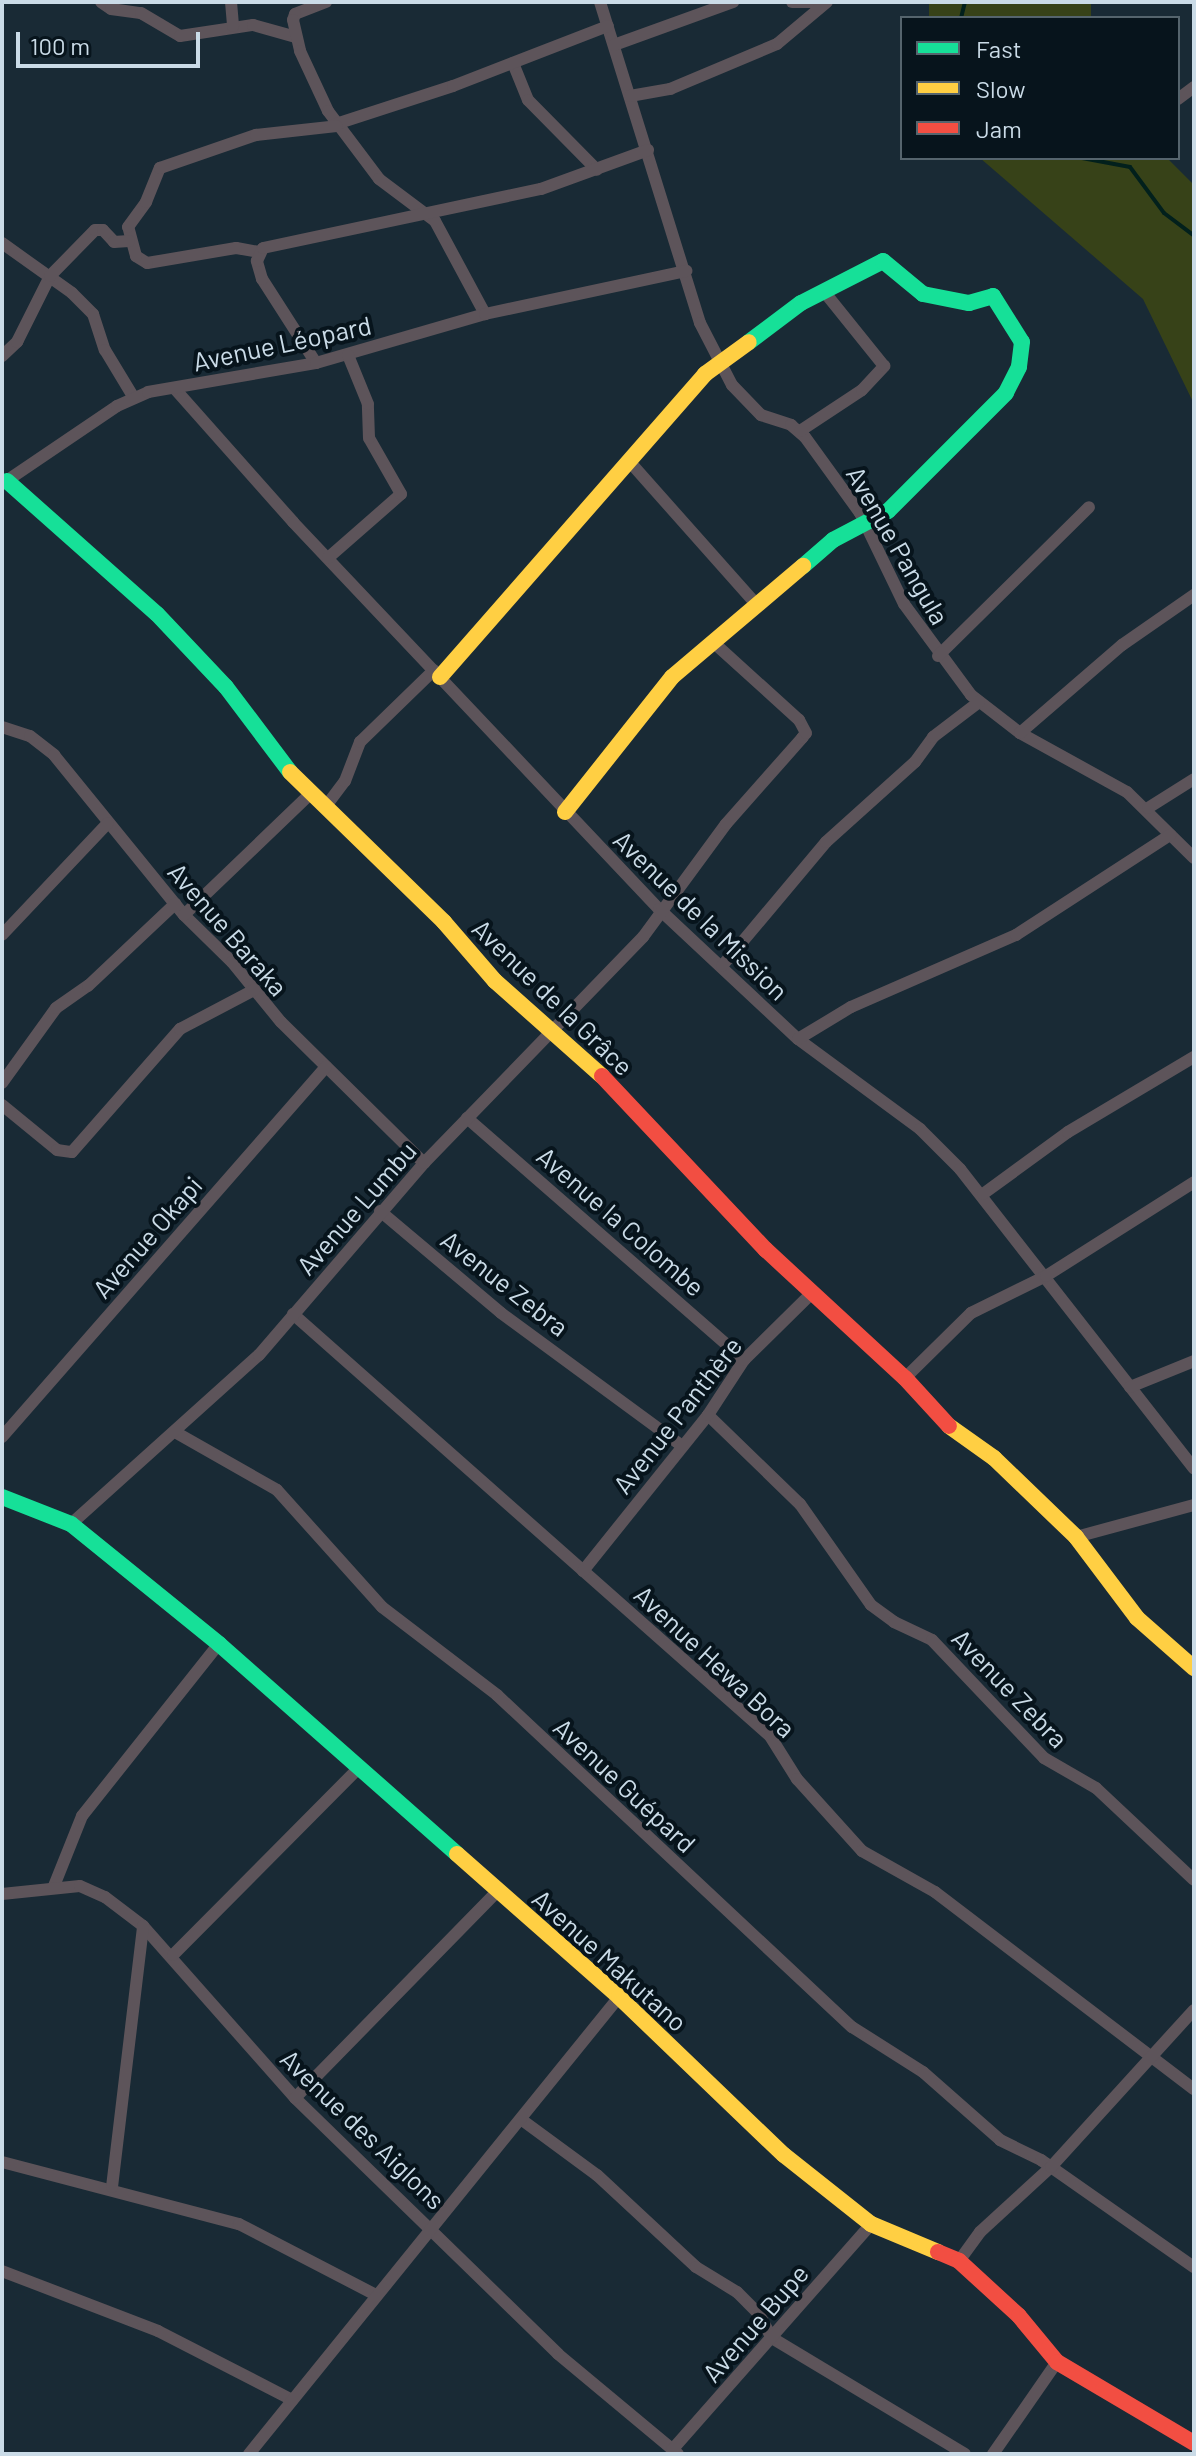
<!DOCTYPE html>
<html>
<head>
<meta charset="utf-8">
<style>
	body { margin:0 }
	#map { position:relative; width:1196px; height:2456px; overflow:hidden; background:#192a35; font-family:Barlow,sans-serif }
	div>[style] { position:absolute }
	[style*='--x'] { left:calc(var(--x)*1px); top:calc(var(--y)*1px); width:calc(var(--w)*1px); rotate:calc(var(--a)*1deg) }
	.green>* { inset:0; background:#374218; transform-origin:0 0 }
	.stream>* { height:4px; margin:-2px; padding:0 2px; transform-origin:2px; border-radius:2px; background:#02201c }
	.street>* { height:12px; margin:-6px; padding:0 6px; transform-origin:6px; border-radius:6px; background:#5d545a }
	.fast>* { height:16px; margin:-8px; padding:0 8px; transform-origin:8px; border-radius:8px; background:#16e098 }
	.slow>* { height:16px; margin:-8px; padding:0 8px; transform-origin:8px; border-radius:8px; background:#ffcf43 }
	.jam>* { height:16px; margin:-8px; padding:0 8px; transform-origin:8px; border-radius:8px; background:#f24e42 }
	span { translate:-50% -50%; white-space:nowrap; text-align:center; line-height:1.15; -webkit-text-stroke:8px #07141c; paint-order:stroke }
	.street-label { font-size:26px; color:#cadbe7 }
	.frame { position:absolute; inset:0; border:4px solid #cadbe7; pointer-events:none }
	.legend { position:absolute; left:900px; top:16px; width:280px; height:144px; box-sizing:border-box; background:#07141c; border:2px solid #55646d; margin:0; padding:10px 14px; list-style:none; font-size:24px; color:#cadbe7 }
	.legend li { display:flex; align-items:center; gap:16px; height:40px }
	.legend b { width:40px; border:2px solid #55646d }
	.scale { position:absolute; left:16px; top:32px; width:184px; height:36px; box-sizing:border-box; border:4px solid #cadbe7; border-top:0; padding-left:10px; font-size:24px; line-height:28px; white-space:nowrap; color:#cadbe7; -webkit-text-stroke:6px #07141c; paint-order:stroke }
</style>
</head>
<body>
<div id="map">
	<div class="green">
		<i style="left:929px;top:2px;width:162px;height:16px"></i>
		<i style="clip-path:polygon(980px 158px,1167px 158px,1194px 185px,1194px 404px,1143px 299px)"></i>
	</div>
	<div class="stream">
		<i style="--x:961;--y:18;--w:16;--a:-76"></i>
		<i style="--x:1082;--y:158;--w:49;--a:10.6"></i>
		<i style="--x:1130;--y:167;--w:57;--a:53.5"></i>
		<i style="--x:1164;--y:213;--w:38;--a:37"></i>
	</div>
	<div class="street">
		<i style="--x:101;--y:2;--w:12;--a:35"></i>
		<i style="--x:111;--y:9;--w:30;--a:8"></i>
		<i style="--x:141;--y:13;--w:45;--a:30.5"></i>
		<i style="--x:180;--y:36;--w:74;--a:-8.6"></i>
		<i style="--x:253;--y:25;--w:45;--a:15.6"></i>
		<i style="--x:231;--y:2;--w:24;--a:85"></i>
		<i style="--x:326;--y:2;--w:33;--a:159"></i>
		<i style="--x:295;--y:14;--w:6;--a:108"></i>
		<i style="--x:293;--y:20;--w:32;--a:77"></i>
		<i style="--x:300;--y:51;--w:66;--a:65"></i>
		<i style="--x:328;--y:111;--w:85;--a:53.1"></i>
		<i style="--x:379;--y:179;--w:70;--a:36.9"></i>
		<i style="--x:435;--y:221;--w:106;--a:61.7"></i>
		<i style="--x:600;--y:2;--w:336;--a:72.7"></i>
		<i style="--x:700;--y:323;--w:70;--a:62.7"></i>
		<i style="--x:732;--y:385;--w:42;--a:46"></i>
		<i style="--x:761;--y:415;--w:32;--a:18"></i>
		<i style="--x:791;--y:425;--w:18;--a:41"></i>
		<i style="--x:805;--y:437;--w:94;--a:54.1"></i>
		<i style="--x:860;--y:513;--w:101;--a:64.2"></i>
		<i style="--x:904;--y:604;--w:113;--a:53.6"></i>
		<i style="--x:971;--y:695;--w:62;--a:37.8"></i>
		<i style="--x:1020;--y:733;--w:122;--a:28.9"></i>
		<i style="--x:1127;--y:792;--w:94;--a:44.6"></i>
		<i style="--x:792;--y:2;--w:20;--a:0"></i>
		<i style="--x:614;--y:45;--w:127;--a:-19.9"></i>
		<i style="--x:513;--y:63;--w:40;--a:68"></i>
		<i style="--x:528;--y:100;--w:98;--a:45.4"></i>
		<i style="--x:630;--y:96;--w:41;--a:-9.9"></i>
		<i style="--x:670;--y:89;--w:116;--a:-22.8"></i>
		<i style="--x:777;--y:44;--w:65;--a:-40"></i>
		<i style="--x:1178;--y:99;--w:20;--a:-37"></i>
		<i style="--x:336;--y:124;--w:123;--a:-18"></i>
		<i style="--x:453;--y:86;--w:166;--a:-21.2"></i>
		<i style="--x:2;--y:243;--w:86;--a:35.5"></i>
		<i style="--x:72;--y:293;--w:30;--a:45"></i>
		<i style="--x:93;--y:314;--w:38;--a:72"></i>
		<i style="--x:105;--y:350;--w:56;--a:58.9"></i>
		<i style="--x:259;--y:252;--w:23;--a:-170"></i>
		<i style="--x:236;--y:248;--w:90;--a:170.4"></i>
		<i style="--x:147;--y:263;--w:13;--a:-148"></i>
		<i style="--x:136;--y:256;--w:30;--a:-105"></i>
		<i style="--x:128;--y:227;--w:31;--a:-54"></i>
		<i style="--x:146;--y:202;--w:37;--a:-68"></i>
		<i style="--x:160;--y:168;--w:102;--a:-19"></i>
		<i style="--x:256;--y:135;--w:81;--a:-6.3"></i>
		<i style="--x:2;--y:356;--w:21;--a:-43"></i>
		<i style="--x:17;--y:342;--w:74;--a:-63.4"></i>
		<i style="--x:50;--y:276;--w:64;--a:-45.6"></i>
		<i style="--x:95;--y:230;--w:8;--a:0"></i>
		<i style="--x:103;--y:230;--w:16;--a:47"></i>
		<i style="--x:114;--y:242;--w:15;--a:-4"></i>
		<i style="--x:316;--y:363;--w:100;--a:-122.7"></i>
		<i style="--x:262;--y:279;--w:19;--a:-106"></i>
		<i style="--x:257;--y:261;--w:14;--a:-65"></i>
		<i style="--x:263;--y:248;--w:284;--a:-12"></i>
		<i style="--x:541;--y:189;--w:114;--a:-20"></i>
		<i style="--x:175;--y:389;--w:178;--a:48.4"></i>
		<i style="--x:293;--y:522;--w:533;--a:46.6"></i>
		<i style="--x:659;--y:909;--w:190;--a:43.1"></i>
		<i style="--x:798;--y:1039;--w:152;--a:36.4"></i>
		<i style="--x:920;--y:1129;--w:57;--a:45"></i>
		<i style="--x:960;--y:1169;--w:380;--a:52"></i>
		<i style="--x:800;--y:431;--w:74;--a:-33.5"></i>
		<i style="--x:862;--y:390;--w:33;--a:-47"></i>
		<i style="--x:884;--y:366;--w:97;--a:-128.8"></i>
		<i style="--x:629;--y:461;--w:191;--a:48.4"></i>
		<i style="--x:2;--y:484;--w:139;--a:-34.1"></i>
		<i style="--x:117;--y:406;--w:34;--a:-24"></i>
		<i style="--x:148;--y:392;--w:170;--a:-9.8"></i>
		<i style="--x:316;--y:363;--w:176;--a:-16.2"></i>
		<i style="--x:485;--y:314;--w:206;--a:-12.1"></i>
		<i style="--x:328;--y:558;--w:97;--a:-41.2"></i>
		<i style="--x:401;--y:494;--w:64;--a:-119.7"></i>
		<i style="--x:369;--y:438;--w:34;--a:-92"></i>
		<i style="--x:368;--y:404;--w:53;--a:-112.2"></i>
		<i style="--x:938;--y:656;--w:212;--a:-44.6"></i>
		<i style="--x:2;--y:727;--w:29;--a:18"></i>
		<i style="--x:30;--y:736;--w:31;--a:38"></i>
		<i style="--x:54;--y:755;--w:206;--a:50.9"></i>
		<i style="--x:184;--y:915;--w:67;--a:44.4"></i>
		<i style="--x:232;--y:962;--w:77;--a:50.8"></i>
		<i style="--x:281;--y:1022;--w:201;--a:44.6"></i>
		<i style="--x:1020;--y:733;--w:135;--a:-40.8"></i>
		<i style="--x:1122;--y:645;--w:88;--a:-34.8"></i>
		<i style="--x:326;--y:806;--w:31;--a:-53"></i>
		<i style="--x:345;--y:781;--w:42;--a:-69"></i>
		<i style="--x:360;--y:742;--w:103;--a:-44.2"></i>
		<i style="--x:1148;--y:808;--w:54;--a:-32.2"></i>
		<i style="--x:184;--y:915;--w:176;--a:-43.8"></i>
		<i style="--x:2;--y:935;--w:154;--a:-46.6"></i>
		<i style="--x:722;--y:966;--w:162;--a:-50"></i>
		<i style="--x:826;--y:842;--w:120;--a:-42"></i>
		<i style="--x:915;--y:762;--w:31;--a:-54"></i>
		<i style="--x:933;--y:737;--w:58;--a:-37.3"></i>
		<i style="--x:798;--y:1039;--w:62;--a:-31.1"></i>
		<i style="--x:851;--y:1007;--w:180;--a:-23.6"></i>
		<i style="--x:1016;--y:935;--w:184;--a:-33"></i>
		<i style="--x:2;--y:1083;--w:92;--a:-54.2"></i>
		<i style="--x:56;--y:1008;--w:39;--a:-35"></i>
		<i style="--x:88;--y:986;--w:120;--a:-43.3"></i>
		<i style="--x:2;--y:1105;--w:71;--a:39.3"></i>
		<i style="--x:57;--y:1150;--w:15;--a:8"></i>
		<i style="--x:72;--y:1152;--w:164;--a:-48.7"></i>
		<i style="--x:180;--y:1029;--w:84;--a:-27.8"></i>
		<i style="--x:467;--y:1118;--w:368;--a:41.1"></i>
		<i style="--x:983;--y:1194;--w:105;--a:-36.1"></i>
		<i style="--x:1068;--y:1132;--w:147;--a:-30.8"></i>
		<i style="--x:380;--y:1211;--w:158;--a:40.1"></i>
		<i style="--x:501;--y:1313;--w:225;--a:36.3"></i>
		<i style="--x:293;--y:1314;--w:637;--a:41.5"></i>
		<i style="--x:770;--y:1736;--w:51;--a:57.9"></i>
		<i style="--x:797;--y:1779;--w:97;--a:47.9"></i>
		<i style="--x:862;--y:1851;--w:84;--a:29.3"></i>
		<i style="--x:935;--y:1892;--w:325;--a:37.3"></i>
		<i style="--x:905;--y:1378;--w:93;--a:-44.6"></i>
		<i style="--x:971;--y:1313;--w:84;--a:-26.3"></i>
		<i style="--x:1046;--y:1276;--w:175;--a:-32.4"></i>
		<i style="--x:1130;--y:1387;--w:69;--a:-22.1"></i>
		<i style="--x:708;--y:1415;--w:128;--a:44.1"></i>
		<i style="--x:800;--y:1504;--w:123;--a:54.9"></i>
		<i style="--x:871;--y:1605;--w:29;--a:36"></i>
		<i style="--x:894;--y:1622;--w:42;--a:25.3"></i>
		<i style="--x:932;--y:1640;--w:163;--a:46.5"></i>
		<i style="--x:1044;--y:1758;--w:60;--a:30"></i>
		<i style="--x:1096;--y:1788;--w:134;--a:43.2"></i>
		<i style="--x:175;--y:1432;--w:117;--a:29.6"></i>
		<i style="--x:277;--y:1490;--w:157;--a:48.1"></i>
		<i style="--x:382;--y:1607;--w:145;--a:37.4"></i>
		<i style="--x:497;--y:1695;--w:486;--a:43.1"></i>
		<i style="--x:852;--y:2027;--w:84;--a:32.4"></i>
		<i style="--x:923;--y:2072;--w:103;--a:41.4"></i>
		<i style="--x:1000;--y:2140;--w:46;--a:26"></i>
		<i style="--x:1041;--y:2160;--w:187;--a:35"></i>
		<i style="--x:2;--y:1437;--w:492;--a:-48.8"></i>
		<i style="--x:71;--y:1524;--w:253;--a:-42"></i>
		<i style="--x:259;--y:1355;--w:253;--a:-49.3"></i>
		<i style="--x:424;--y:1163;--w:315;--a:-45.9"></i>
		<i style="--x:643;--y:937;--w:140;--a:-53.7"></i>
		<i style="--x:726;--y:824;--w:115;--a:-48.5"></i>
		<i style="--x:802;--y:738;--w:6;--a:-51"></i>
		<i style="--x:806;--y:733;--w:15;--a:-118"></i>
		<i style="--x:799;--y:720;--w:115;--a:-137.8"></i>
		<i style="--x:1076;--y:1537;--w:122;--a:-15.2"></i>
		<i style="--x:583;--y:1571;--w:200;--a:-51.3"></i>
		<i style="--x:708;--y:1415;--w:66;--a:-56.8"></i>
		<i style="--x:744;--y:1360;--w:97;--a:-44.6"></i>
		<i style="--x:54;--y:1886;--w:75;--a:-68.2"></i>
		<i style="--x:82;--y:1816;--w:220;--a:-51.5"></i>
		<i style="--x:2;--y:1894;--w:78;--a:-5.9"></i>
		<i style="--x:80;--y:1886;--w:27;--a:24"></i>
		<i style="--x:105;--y:1897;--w:48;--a:37.3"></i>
		<i style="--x:143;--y:1926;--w:230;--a:48.5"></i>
		<i style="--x:295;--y:2098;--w:367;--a:44.2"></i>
		<i style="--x:558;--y:2354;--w:156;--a:39.8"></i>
		<i style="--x:173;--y:1955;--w:265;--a:-45.2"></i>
		<i style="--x:295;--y:2098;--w:290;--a:-45.6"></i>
		<i style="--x:522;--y:2120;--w:93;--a:36.3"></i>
		<i style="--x:597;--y:2175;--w:135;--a:42.9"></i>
		<i style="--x:696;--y:2267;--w:48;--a:31.4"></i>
		<i style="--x:737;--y:2292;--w:31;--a:45"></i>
		<i style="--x:759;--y:2314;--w:27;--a:62"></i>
		<i style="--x:772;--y:2338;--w:225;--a:31"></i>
		<i style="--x:2;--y:2162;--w:245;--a:14.7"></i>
		<i style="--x:239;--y:2224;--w:154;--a:27.4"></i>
		<i style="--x:112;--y:2187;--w:263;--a:-83.2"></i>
		<i style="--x:959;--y:2261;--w:36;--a:-54"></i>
		<i style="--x:980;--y:2232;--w:96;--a:-42.5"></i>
		<i style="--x:1051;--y:2167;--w:212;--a:-47.7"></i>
		<i style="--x:2;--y:2271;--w:167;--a:21"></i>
		<i style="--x:158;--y:2331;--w:151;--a:27.2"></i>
		<i style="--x:672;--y:2450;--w:301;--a:-48.6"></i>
		<i style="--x:249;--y:2454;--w:588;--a:-51.01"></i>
		<i style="--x:993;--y:2454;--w:112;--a:-55.2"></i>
	</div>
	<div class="fast">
		<i style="--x:749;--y:342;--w:65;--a:-36.9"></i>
		<i style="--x:801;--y:303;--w:92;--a:-27.1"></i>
		<i style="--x:883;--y:261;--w:52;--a:39.5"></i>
		<i style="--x:923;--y:294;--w:47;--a:11.1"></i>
		<i style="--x:969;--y:303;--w:25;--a:-16"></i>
		<i style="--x:993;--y:296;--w:54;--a:57.8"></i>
		<i style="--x:1022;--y:342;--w:25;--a:97"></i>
		<i style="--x:1019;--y:367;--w:29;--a:117"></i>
		<i style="--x:1006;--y:393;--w:167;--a:135"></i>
		<i style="--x:888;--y:511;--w:62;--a:152.2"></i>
		<i style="--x:833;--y:540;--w:40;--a:139"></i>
		<i style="--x:7;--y:481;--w:200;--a:41.6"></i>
		<i style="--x:157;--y:614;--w:100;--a:46.6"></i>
		<i style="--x:226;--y:687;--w:106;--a:53"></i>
		<i style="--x:2;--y:1497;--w:74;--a:21.4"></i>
		<i style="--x:71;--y:1524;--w:191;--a:39"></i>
		<i style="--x:219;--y:1644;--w:317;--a:41.4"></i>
	</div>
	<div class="slow">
		<i style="--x:440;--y:677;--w:403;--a:-48.8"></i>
		<i style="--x:705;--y:374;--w:54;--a:-36"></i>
		<i style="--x:290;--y:772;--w:215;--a:44.2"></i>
		<i style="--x:444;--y:922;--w:78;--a:49.2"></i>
		<i style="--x:495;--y:981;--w:143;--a:41.6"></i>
		<i style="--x:565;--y:812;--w:172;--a:-51.6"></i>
		<i style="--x:672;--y:677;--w:172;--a:-40.3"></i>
		<i style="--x:949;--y:1426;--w:55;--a:35.4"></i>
		<i style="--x:994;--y:1458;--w:114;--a:43.9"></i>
		<i style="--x:1076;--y:1537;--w:101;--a:53"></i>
		<i style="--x:1137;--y:1618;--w:76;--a:41.3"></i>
		<i style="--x:457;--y:1854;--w:216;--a:41.4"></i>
		<i style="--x:619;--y:1997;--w:228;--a:43.8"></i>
		<i style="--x:784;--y:2155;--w:111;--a:38.4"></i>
		<i style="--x:871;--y:2224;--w:73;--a:22.7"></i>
	</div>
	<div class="jam">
		<i style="--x:602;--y:1076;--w:238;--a:46.7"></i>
		<i style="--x:765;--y:1249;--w:190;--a:42.7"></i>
		<i style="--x:905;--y:1378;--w:65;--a:47.5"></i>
		<i style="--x:938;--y:2252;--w:23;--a:23"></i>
		<i style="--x:959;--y:2261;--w:81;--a:42.5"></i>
		<i style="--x:1019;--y:2316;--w:60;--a:50.4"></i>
		<i style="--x:1057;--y:2362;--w:159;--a:30.6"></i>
	</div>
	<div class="street-label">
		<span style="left:282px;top:343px;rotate:-12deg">Avenue Léopard</span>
		<span style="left:898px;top:545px;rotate:60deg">Avenue Pangula</span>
		<span style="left:701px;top:915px;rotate:44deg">Avenue de la Mission</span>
		<span style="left:228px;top:929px;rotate:49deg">Avenue Baraka</span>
		<span style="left:553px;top:997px;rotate:44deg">Avenue de la Grâce</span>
		<span style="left:356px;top:1208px;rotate:-49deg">Avenue Lumbu</span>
		<span style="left:621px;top:1221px;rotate:41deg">Avenue la Colombe</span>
		<span style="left:147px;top:1237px;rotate:-49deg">Avenue Okapi</span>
		<span style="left:505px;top:1283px;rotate:38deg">Avenue Zebra</span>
		<span style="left:677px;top:1415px;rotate:-52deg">Avenue Panthère</span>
		<span style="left:715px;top:1661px;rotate:43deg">Avenue Hewa Bora</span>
		<span style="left:1010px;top:1688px;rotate:46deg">Avenue Zebra</span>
		<span style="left:625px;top:1785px;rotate:43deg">Avenue Guépard</span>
		<span style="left:610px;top:1960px;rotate:42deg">Avenue Makutano</span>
		<span style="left:363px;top:2129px;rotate:44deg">Avenue des Aiglons</span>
		<span style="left:755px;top:2323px;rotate:-49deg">Avenue Bupe</span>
	</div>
	<div class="frame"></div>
	<ul class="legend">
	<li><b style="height:10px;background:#16e098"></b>Fast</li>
	<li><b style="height:10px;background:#ffcf43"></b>Slow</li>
	<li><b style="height:10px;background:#f24e42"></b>Jam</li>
	</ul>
	<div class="scale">100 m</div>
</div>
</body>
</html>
